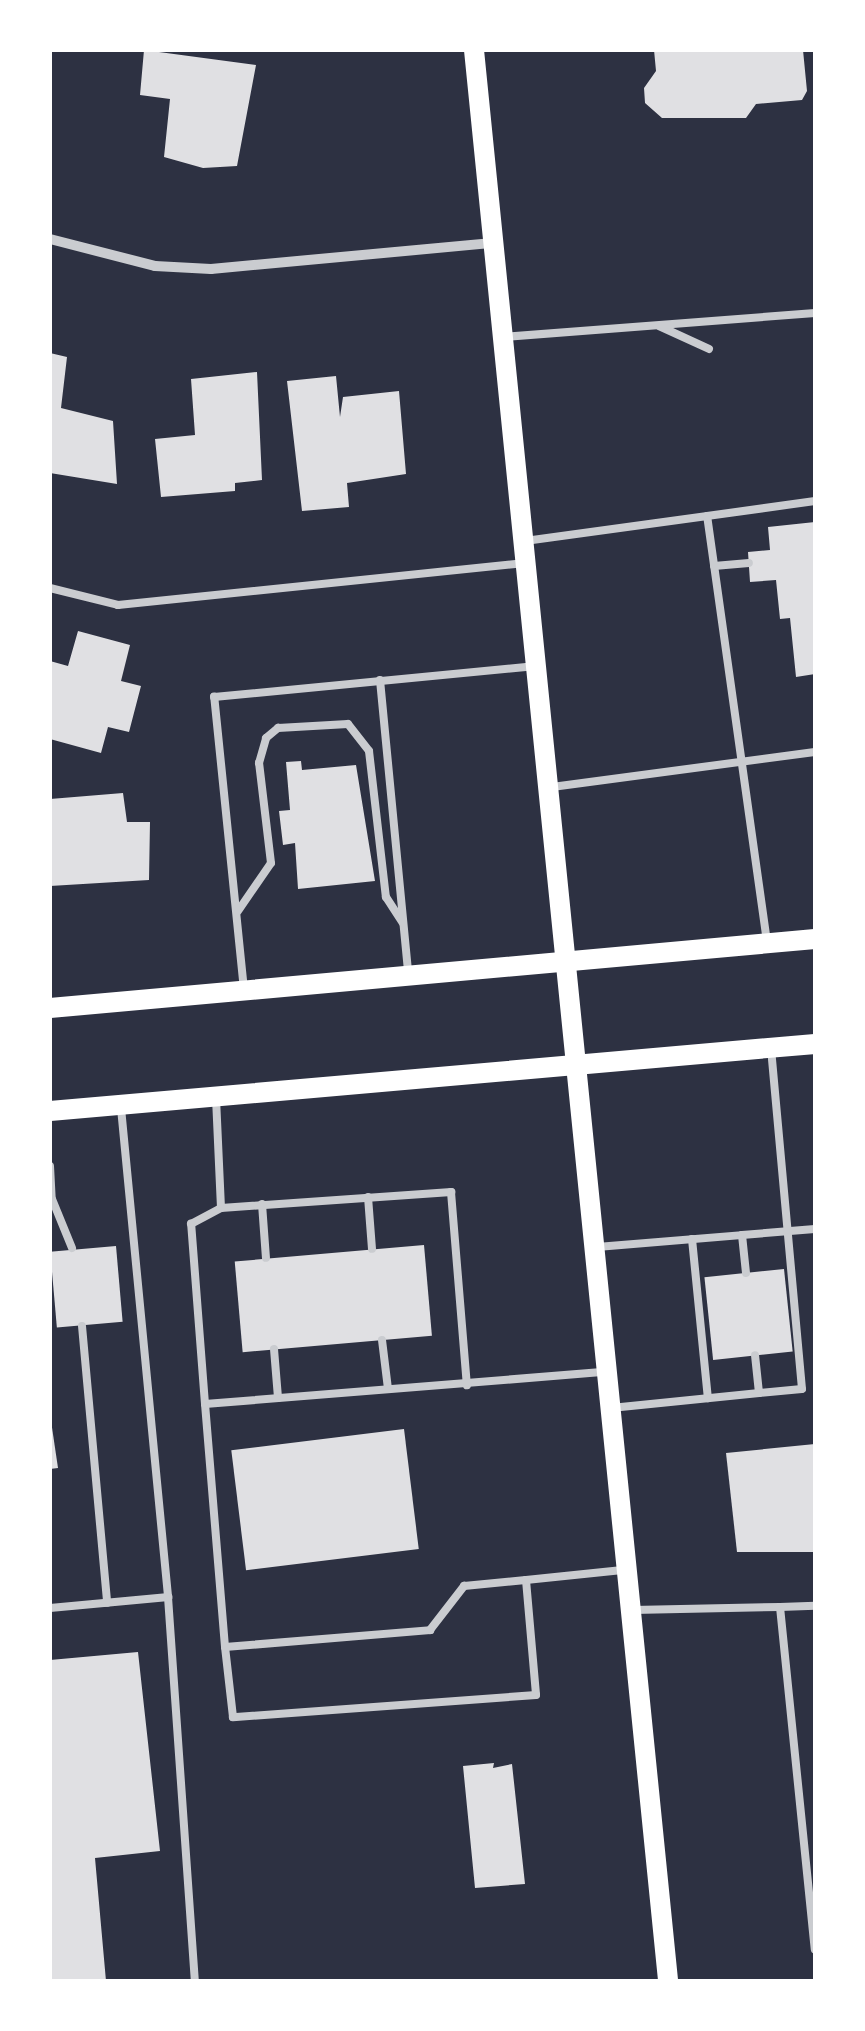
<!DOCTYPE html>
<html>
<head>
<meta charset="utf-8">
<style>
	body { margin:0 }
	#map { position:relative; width:865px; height:2031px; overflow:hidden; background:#2d3142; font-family:"Fira Sans",sans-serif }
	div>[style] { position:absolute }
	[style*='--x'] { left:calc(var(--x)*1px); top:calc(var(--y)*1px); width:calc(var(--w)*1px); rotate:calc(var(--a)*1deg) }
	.building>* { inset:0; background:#e0e0e3; transform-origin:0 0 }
	.service>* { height:8px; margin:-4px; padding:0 4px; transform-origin:4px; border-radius:4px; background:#caccd0 }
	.minor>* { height:10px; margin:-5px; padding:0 5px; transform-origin:5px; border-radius:5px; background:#caccd0 }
	.secondary>* { height:20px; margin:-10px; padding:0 10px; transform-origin:10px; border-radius:10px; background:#fff }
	span { translate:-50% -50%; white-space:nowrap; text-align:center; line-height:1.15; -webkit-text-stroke:10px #fff; paint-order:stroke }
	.frame { position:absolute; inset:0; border:52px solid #fff; pointer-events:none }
</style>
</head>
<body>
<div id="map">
	<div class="building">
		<i style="clip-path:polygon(144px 50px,256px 65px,237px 166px,203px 168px,164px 157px,170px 99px,140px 95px)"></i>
		<i style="clip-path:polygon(654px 50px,803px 50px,807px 91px,802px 100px,756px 104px,746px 118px,662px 118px,645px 103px,644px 88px,656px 71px)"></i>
		<i style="clip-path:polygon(50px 353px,67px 357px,61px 408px,113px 421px,117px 484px,50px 473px)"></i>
		<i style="clip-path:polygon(257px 372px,262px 480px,235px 483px,235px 491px,161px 497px,155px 439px,195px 435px,191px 379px)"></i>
		<i style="clip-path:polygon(336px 376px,340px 417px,343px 397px,399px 391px,406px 474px,347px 483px,349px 507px,302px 511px,287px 381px)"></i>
		<i style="clip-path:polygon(815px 522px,815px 674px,796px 677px,790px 618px,780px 619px,776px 580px,750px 582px,748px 552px,770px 550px,768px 527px)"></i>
		<i style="clip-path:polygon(78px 631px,130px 645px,121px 681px,141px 686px,129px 732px,108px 727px,101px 753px,50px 739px,50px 661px,68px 666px)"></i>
		<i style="clip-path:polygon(301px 761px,302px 770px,356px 765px,375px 881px,298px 889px,295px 843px,283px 845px,279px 811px,290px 810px,286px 762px)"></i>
		<i style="clip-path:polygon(123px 793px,127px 822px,150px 822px,149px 880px,50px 886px,50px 799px)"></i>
		<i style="left:424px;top:1245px;width:91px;height:190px;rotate:85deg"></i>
		<i style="left:116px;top:1246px;width:76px;height:66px;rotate:85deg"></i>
		<i style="left:784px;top:1269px;width:83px;height:80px;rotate:84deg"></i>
		<i style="clip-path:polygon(50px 1414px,58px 1468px,50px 1469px)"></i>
		<i style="left:404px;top:1429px;width:121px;height:174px;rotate:83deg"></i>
		<i style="clip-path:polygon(815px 1444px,815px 1552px,737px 1552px,726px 1453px)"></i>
		<i style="clip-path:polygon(138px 1652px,160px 1851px,95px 1858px,106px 1981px,50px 1981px,50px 1660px)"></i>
		<i style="clip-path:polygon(494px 1763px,493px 1768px,512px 1764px,525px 1884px,475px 1888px,463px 1766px)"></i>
	</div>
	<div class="service">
		<i style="--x:659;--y:326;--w:55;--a:24.7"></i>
		<i style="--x:503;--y:337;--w:313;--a:-4.4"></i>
		<i style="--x:525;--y:541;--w:184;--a:-7.8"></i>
		<i style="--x:714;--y:566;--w:35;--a:-5"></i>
		<i style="--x:50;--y:588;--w:70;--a:14"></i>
		<i style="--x:118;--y:605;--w:407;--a:-5.9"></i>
		<i style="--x:380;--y:680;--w:294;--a:84.5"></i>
		<i style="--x:552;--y:787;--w:265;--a:-7.6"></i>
		<i style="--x:238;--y:911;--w:58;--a:-55.5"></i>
		<i style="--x:271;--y:863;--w:101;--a:-96.8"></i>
		<i style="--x:259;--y:763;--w:26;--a:-74"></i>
		<i style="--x:266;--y:738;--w:16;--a:-40"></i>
		<i style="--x:278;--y:728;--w:70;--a:-3.3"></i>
		<i style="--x:348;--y:724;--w:34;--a:52"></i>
		<i style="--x:369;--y:751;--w:147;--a:83.4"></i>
		<i style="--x:386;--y:897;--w:31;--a:57"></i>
		<i style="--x:767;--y:942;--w:430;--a:-98"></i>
		<i style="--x:707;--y:516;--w:109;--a:-7.9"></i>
		<i style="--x:244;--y:990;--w:295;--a:-95.8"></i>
		<i style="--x:214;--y:697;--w:321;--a:-5.5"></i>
		<i style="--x:121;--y:1108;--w:491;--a:84.5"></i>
		<i style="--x:50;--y:1166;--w:33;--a:87"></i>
		<i style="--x:52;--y:1199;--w:53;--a:67.8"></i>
		<i style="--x:368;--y:1197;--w:52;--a:85.6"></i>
		<i style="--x:262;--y:1204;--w:54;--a:85.8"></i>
		<i style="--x:221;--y:1208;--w:231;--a:-4"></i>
		<i style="--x:451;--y:1192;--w:194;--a:85.3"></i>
		<i style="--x:692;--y:1239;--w:160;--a:84.3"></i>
		<i style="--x:597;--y:1247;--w:145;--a:-4.7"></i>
		<i style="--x:746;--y:1273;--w:38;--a:-96"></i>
		<i style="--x:742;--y:1235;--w:73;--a:-4.7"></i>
		<i style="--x:82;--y:1326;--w:278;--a:84.8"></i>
		<i style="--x:382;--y:1340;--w:49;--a:83"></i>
		<i style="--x:274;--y:1349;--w:49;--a:85.3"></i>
		<i style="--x:759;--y:1393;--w:43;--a:-5.3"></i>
		<i style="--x:802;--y:1389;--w:342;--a:-95.2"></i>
		<i style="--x:205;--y:1404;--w:181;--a:-94.4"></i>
		<i style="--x:191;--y:1224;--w:34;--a:-28"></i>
		<i style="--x:221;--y:1208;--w:111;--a:-92.6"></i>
		<i style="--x:611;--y:1408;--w:149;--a:-5.8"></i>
		<i style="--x:759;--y:1393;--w:38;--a:-96"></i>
		<i style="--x:526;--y:1580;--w:115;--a:85"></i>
		<i style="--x:536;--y:1695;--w:304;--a:175.8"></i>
		<i style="--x:233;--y:1717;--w:70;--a:-96.5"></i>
		<i style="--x:225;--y:1647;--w:206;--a:-4.7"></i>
		<i style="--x:430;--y:1630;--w:56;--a:-52.3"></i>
		<i style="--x:464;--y:1586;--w:62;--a:-5.5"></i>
		<i style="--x:526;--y:1580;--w:97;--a:-5.9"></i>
		<i style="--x:780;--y:1607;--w:35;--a:-2"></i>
		<i style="--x:50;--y:1608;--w:119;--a:-5.3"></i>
		<i style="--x:168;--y:1597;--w:385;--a:86"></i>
		<i style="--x:633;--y:1610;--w:147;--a:-1.2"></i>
		<i style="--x:780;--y:1607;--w:344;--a:84.2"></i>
		<i style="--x:225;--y:1647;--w:244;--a:-94.7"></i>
		<i style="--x:205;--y:1404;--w:401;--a:-4.6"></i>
	</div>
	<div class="minor">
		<i style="--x:50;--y:239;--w:108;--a:14.4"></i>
		<i style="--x:155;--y:266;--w:56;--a:3.1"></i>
		<i style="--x:211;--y:269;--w:283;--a:-5.3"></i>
	</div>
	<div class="secondary">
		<i style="--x:474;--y:50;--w:1941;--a:84.26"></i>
		<i style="--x:50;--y:1008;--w:768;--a:-5.15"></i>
		<i style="--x:50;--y:1111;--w:768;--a:-5.01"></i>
	</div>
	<div class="frame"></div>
</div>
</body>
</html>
